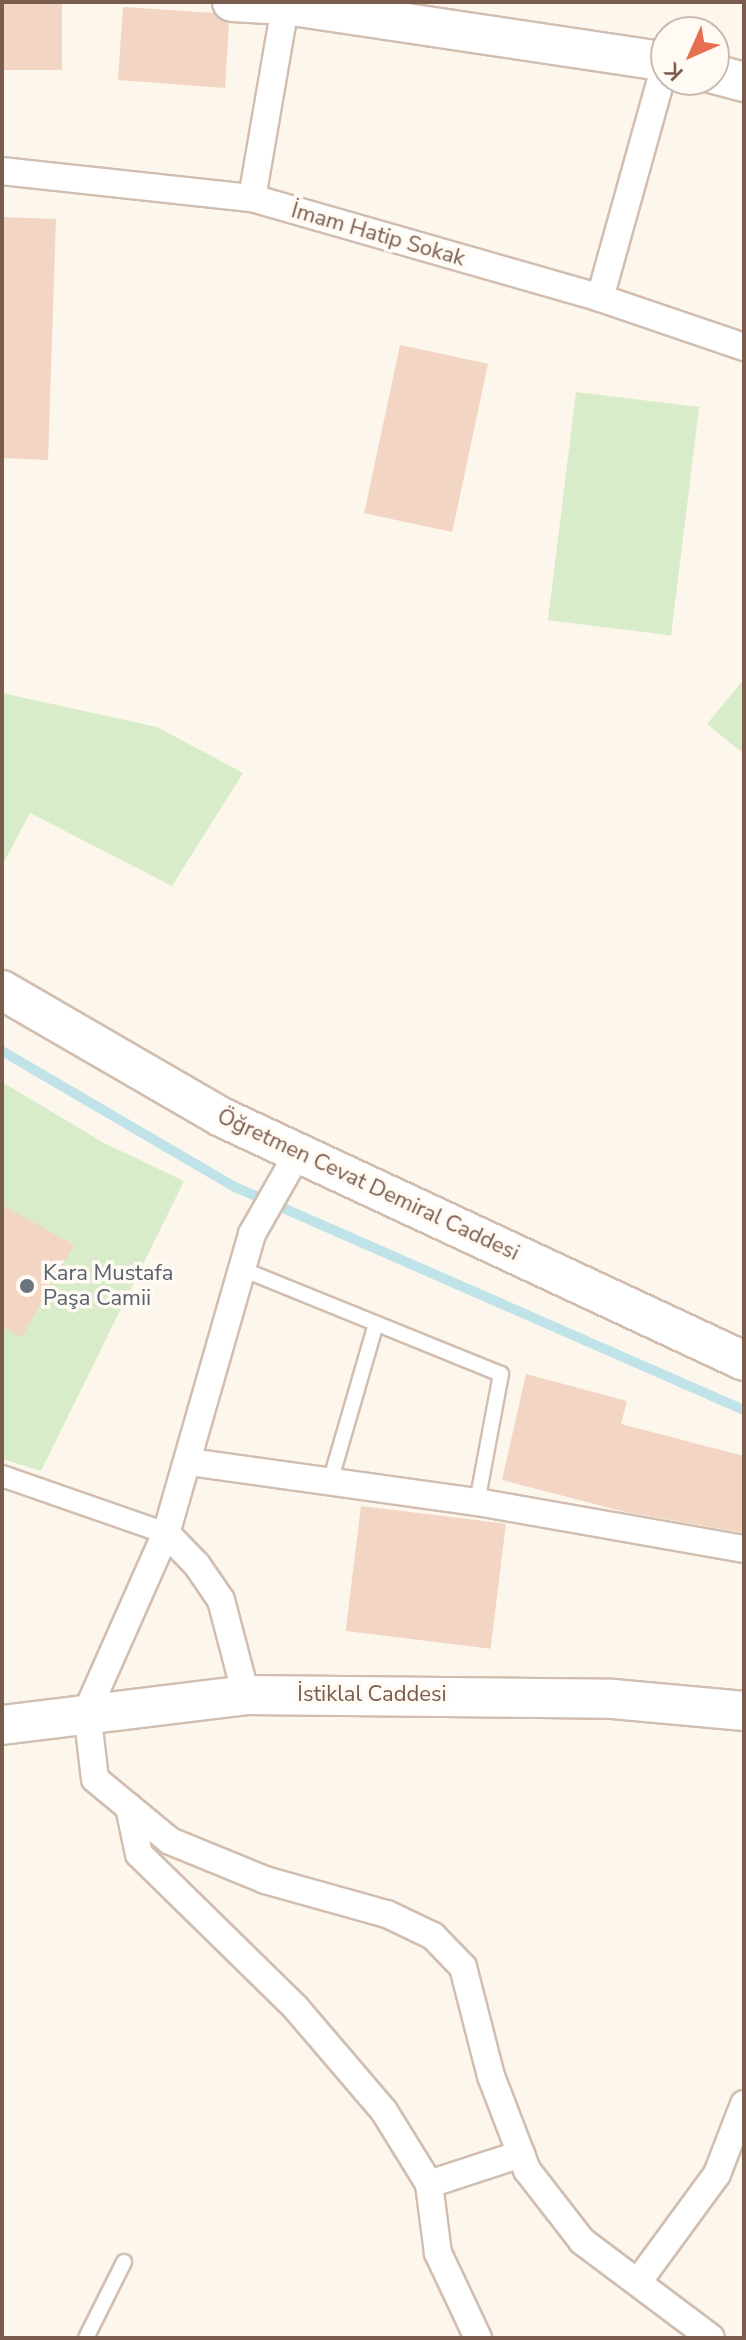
<!DOCTYPE html>
<html>
<head>
<meta charset="utf-8">
<style>
	body { margin:0 }
	#map { position:relative; width:746px; height:2340px; overflow:hidden; background:#fdf6ec; font-family:"Nunito Sans",sans-serif }
	div>[style] { position:absolute }
	[style*='--x'] { left:calc(var(--x)*1px); top:calc(var(--y)*1px); width:calc(var(--w)*1px); rotate:calc(var(--a)*1deg) }
	.green>* { inset:0; background:#d8ecc9; transform-origin:0 0 }
	.stream>* { height:10px; margin:-5px; padding:0 5px; transform-origin:5px; border-radius:5px; background:#bfe3e8 }
	.building>* { inset:0; background:#f3d5c3; transform-origin:0 0 }
	.roads { filter:drop-shadow(2px 0 #d1beb0) drop-shadow(-2px 0 #d1beb0) drop-shadow(0 2px #d1beb0) drop-shadow(0 -2px #d1beb0) }
	.service>* { height:14px; margin:-7px; padding:0 7px; transform-origin:7px; border-radius:7px; background:#fff }
	.pedestrian>* { height:20px; margin:-10px; padding:0 10px; transform-origin:10px; border-radius:10px; background:#fff }
	.minor>* { height:26px; margin:-13px; padding:0 13px; transform-origin:13px; border-radius:13px; background:#fff }
	.secondary>* { height:38px; margin:-19px; padding:0 19px; transform-origin:19px; border-radius:19px; background:#fff }
	.dots>* { width:22px; height:22px; translate:-50% -50%; box-sizing:border-box; border:4px solid #fffaf3; border-radius:50% }
	span { translate:-50% -50%; white-space:nowrap; text-align:center; line-height:1.15; -webkit-text-stroke:7px #fffaf3; paint-order:stroke }
	.street-label { font-size:22px; color:#7a5c4d }
	.worship-label { font-size:22px; color:#5b616d }
	.left { translate:0 -50%; text-align:left }
	.frame { position:absolute; inset:0; border:4px solid #7a5c4d; pointer-events:none }
	.north { position:absolute; left:650px; top:16px; width:80px; height:80px; box-sizing:border-box; background:#fffaf3; border:2px solid #cabbb1; border-radius:50%; rotate:225deg; font-size:22px; font-weight:700; line-height:32px; text-align:center; color:#7a5c4d }
	.north::after { content:''; display:block; margin:auto; width:28px; height:36px; background:#e76f51; clip-path:polygon(50% 0,100% 100%,50% 72%,0 100%) }
</style>
</head>
<body>
<div id="map">
	<div class="green">
		<i style="left:576px;top:392px;width:124px;height:230px;rotate:7deg"></i>
		<i style="clip-path:polygon(744px 679px,744px 754px,707px 724px)"></i>
		<i style="clip-path:polygon(2px 693px,157px 727px,243px 773px,172px 886px,30px 813px,2px 866px)"></i>
		<i style="clip-path:polygon(2px 1082px,104px 1143px,184px 1181px,41px 1471px,2px 1459px)"></i>
	</div>
	<div class="stream">
		<i style="--x:2;--y:1051;--w:270;--a:30.3"></i>
		<i style="--x:235;--y:1187;--w:556;--a:23.66"></i>
	</div>
	<div class="building">
		<i style="left:2px;top:2px;width:60px;height:68px"></i>
		<i style="clip-path:polygon(123px 7px,214px 13px,229px 24px,225px 88px,118px 80px)"></i>
		<i style="clip-path:polygon(2px 217px,56px 219px,48px 460px,2px 458px)"></i>
		<i style="left:400px;top:345px;width:90px;height:172px;rotate:12deg"></i>
		<i style="clip-path:polygon(2px 1205px,74px 1245px,22px 1337px,2px 1326px)"></i>
		<i style="clip-path:polygon(526px 1374px,627px 1401px,621px 1424px,744px 1456px,744px 1533px,625px 1512px,502px 1480px)"></i>
		<i style="left:361px;top:1506px;width:146px;height:126px;rotate:7deg"></i>
	</div>
	<div class="roads">
		<div class="service">
			<i style="--x:242;--y:1269;--w:279;--a:22.1"></i>
			<i style="--x:501;--y:1374;--w:130;--a:100.6"></i>
			<i style="--x:330;--y:1482;--w:165;--a:-73.8"></i>
			<i style="--x:86;--y:2338;--w:85;--a:-63.4"></i>
		</div>
		<div class="pedestrian">
			<i style="--x:2;--y:1476;--w:174;--a:19.2"></i>
		</div>
		<div class="minor">
			<i style="--x:2;--y:171;--w:251;--a:6.2"></i>
			<i style="--x:252;--y:198;--w:362;--a:16"></i>
			<i style="--x:600;--y:298;--w:152;--a:18.8"></i>
			<i style="--x:252;--y:198;--w:199;--a:-80.2"></i>
			<i style="--x:600;--y:298;--w:245;--a:-74.4"></i>
			<i style="--x:298;--y:1153;--w:93;--a:119.6"></i>
			<i style="--x:252;--y:1234;--w:311;--a:106"></i>
			<i style="--x:166;--y:1533;--w:195;--a:113.9"></i>
			<i style="--x:87;--y:1711;--w:68;--a:83.3"></i>
			<i style="--x:95;--y:1779;--w:97;--a:39.6"></i>
			<i style="--x:170;--y:1841;--w:103;--a:22.3"></i>
			<i style="--x:265;--y:1880;--w:127;--a:15.6"></i>
			<i style="--x:387;--y:1914;--w:51;--a:25.6"></i>
			<i style="--x:433;--y:1936;--w:43;--a:45.9"></i>
			<i style="--x:463;--y:1967;--w:113;--a:75.6"></i>
			<i style="--x:491;--y:2076;--w:101;--a:69"></i>
			<i style="--x:527;--y:2170;--w:90;--a:52.2"></i>
			<i style="--x:582;--y:2241;--w:161;--a:36.9"></i>
			<i style="--x:189;--y:1462;--w:291;--a:7.9"></i>
			<i style="--x:477;--y:1502;--w:271;--a:10"></i>
			<i style="--x:166;--y:1533;--w:45;--a:45.9"></i>
			<i style="--x:197;--y:1565;--w:42;--a:55.6"></i>
			<i style="--x:221;--y:1600;--w:98;--a:75.3"></i>
			<i style="--x:129;--y:1807;--w:48;--a:78"></i>
			<i style="--x:139;--y:1854;--w:220;--a:44.4"></i>
			<i style="--x:296;--y:2008;--w:135;--a:49.5"></i>
			<i style="--x:384;--y:2111;--w:86;--a:58.3"></i>
			<i style="--x:429;--y:2184;--w:70;--a:82.6"></i>
			<i style="--x:438;--y:2253;--w:94;--a:64.8"></i>
			<i style="--x:429;--y:2184;--w:97;--a:-18.1"></i>
			<i style="--x:638;--y:2282;--w:134;--a:-53.8"></i>
			<i style="--x:717;--y:2174;--w:75;--a:-68.9"></i>
		</div>
		<div class="secondary">
			<i style="--x:232;--y:2;--w:54;--a:3.2"></i>
			<i style="--x:286;--y:5;--w:384;--a:8.5"></i>
			<i style="--x:714;--y:74;--w:31;--a:15"></i>
			<i style="--x:2;--y:990;--w:253;--a:30.1"></i>
			<i style="--x:221;--y:1117;--w:577;--a:25.01"></i>
			<i style="--x:2;--y:1725;--w:246;--a:-7"></i>
			<i style="--x:246;--y:1695;--w:367;--a:0.6"></i>
			<i style="--x:613;--y:1699;--w:132;--a:5.2"></i>
		</div>
	</div>
	<div class="dots">
		<i style="left:27px;top:1286px;background:#6b7280"></i>
	</div>
	<div class="street-label">
		<span style="left:378px;top:235px;rotate:16deg">İmam Hatip Sokak</span>
		<span style="left:368px;top:1185px;rotate:25deg">Öğretmen Cevat Demiral Caddesi</span>
		<span style="left:372px;top:1695px">İstiklal Caddesi</span>
	</div>
	<div class="worship-label">
		<span class="left" style="left:43px;top:1286px">Kara Mustafa<br>Paşa Camii</span>
	</div>
	<div class="frame"></div>
	<div class="north">K</div>
</div>
</body>
</html>
